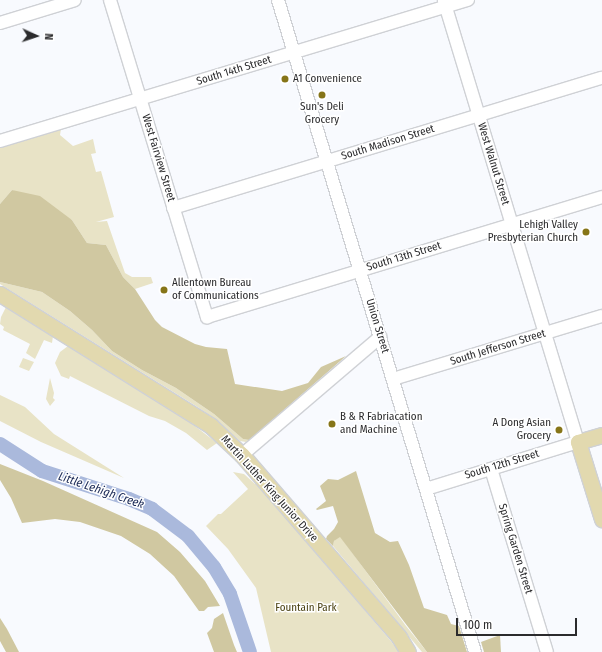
<!DOCTYPE html>
<html>
<head>
<meta charset="utf-8">
<style>
	body { margin:0 }
	#map { position:relative; width:602px; height:652px; overflow:hidden; background:#f8fafe; font-family:"Fira Sans Condensed",sans-serif }
	div>[style] { position:absolute }
	[style*='--x'] { left:calc(var(--x)*1px); top:calc(var(--y)*1px); width:calc(var(--w)*1px); rotate:calc(var(--a)*1deg) }
	.green>* { inset:0; background:#e8e3c6 }
	.forest>* { inset:0; background:#d0c8a1 }
	.river>* { height:14px; margin:-7px; padding:0 7px; transform-origin:7px; border-radius:7px; background:#aab9dc }
	.roads { filter:drop-shadow(1px 0 #cfd1d5) drop-shadow(-1px 0 #cfd1d5) drop-shadow(0 1px #cfd1d5) drop-shadow(0 -1px #cfd1d5) }
	.minor>* { height:12px; margin:-6px; padding:0 6px; transform-origin:6px; border-radius:6px; background:#fff }
	.major>* { height:15px; margin:-7.5px; padding:0 7.5px; transform-origin:7.5px; border-radius:7.5px; background:#e2d9af }
	.dots>* { width:11px; height:11px; translate:-50% -50%; box-sizing:border-box; border:2px solid #fff; border-radius:50% }
	span { translate:-50% -50%; white-space:nowrap; text-align:center; line-height:1.15; -webkit-text-stroke:3px #fff; paint-order:stroke }
	.street-label { font-size:11px; color:#2b2b2d }
	.poi-label { font-size:11px; color:#2b2b2d }
	.left { translate:0 -50%; text-align:left }
	.right { translate:-100% -50%; text-align:right }
	.park-label { font-size:11px; color:#4c4314 }
	.water-label { font-size:12px; color:#172653; font-style:italic }
	.north { position:absolute; left:16px; top:16px; width:40px; height:40px; -webkit-text-stroke:3px #fff; paint-order:stroke; rotate:93deg; font-size:11px; font-weight:700; line-height:16px; text-align:center; color:#2b2b2d }
	.north::after { content:''; display:block; margin:auto; width:14px; height:18px; background:#2b2b2d; clip-path:polygon(50% 0,100% 100%,50% 72%,0 100%) }
	.scale { position:absolute; left:456px; top:618px; width:121px; height:18px; box-sizing:border-box; border:2px solid #2b2b2d; border-top:0; padding-left:5px; font-size:12px; line-height:14px; white-space:nowrap; color:#2b2b2d; -webkit-text-stroke:3px #fff; paint-order:stroke }
</style>
</head>
<body>
<div id="map">
	<div class="green">
		<i style="clip-path:polygon(61px 129px,60px 135px,73px 146px,93px 139px,96px 153px,91px 154px,96px 172px,101px 171px,114px 217px,96px 222px,107px 221px,125px 273px,132px 277px,151px 277px,153px 283px,135px 289px,123px 277px,106px 245px,87px 243px,72px 220px,12px 190px,0 204px,0 148px)"></i>
		<i style="clip-path:polygon(0 282px,42px 292px,70px 311px,92px 330px,112px 351px,142px 370px,176px 388px,214px 414px,243px 439px,249px 440px,254px 436px,246px 442px,240px 441px,211px 416px,196px 406px,0 284px)"></i>
		<i style="clip-path:polygon(6px 307px,53px 336px,52px 343px,44px 340px,35px 359px,26px 353px,30px 344px,3px 330px,4px 327px,0 324px,1px 317px)"></i>
		<i style="clip-path:polygon(68px 346px,191px 423px,217px 443px,207px 450px,186px 433px,165px 421px,149px 416px,70px 376px,69px 379px,61px 376px,55px 363px,60px 352px)"></i>
		<i style="clip-path:polygon(23px 358px,34px 362px,29px 371px,19px 367px)"></i>
		<i style="clip-path:polygon(50px 378px,54px 393px,53px 398px,55px 400px,50px 406px,46px 399px)"></i>
		<i style="clip-path:polygon(0 395px,25px 407px,54px 434px,124px 478px,41px 442px,0 421px)"></i>
		<i style="clip-path:polygon(233px 472px,244px 474px,255px 484px,257px 482px,400px 652px,271px 652px,256px 588px,228px 549px,206px 526px,218px 514px,221px 514px,248px 489px)"></i>
		<i style="clip-path:polygon(340px 536px,406px 626px,427px 652px,422px 652px,333px 546px,334px 541px)"></i>
	</div>
	<div class="forest">
		<i style="clip-path:polygon(12px 190px,40px 196px,72px 220px,87px 243px,106px 245px,123px 277px,135px 289px,155px 320px,162px 327px,195px 344px,206px 347px,227px 349px,235px 384px,282px 391px,308px 383px,321px 367px,346px 356px,254px 436px,249px 440px,243px 439px,214px 414px,176px 388px,142px 370px,112px 351px,92px 330px,70px 311px,42px 292px,0 282px,0 204px)"></i>
		<i style="clip-path:polygon(0 464px,43px 481px,157px 532px,180px 552px,205px 581px,220px 606px,208px 607px,204px 611px,199px 611px,174px 576px,150px 554px,121px 536px,80px 522px,55px 519px,22px 523px,11px 498px,0 480px)"></i>
		<i style="clip-path:polygon(356px 471px,375px 533px,390px 542px,398px 541px,409px 565px,424px 608px,447px 615px,451px 624px,459px 626px,467px 652px,427px 652px,340px 537px,334px 541px,333px 546px,326px 539px,327px 536px,334px 529px,338px 522px,333px 506px,317px 510px,316px 509px,326px 501px,320px 486px,328px 479px,338px 480px)"></i>
		<i style="clip-path:polygon(223px 613px,234px 645px,237px 652px,214px 652px,207px 633px,212px 628px,214px 619px)"></i>
		<i style="clip-path:polygon(0 618px,7px 629px,19px 652px,6px 652px,0 641px)"></i>
		<i style="clip-path:polygon(500px 635px,501px 652px,484px 652px,481px 642px)"></i>
	</div>
	<div class="river">
		<i style="--x:0;--y:444;--w:50;--a:32.7"></i>
		<i style="--x:42;--y:471;--w:91;--a:17.8"></i>
		<i style="--x:129;--y:499;--w:25;--a:23"></i>
		<i style="--x:152;--y:509;--w:45;--a:36.9"></i>
		<i style="--x:188;--y:536;--w:40;--a:50"></i>
		<i style="--x:214;--y:567;--w:31;--a:59"></i>
		<i style="--x:230;--y:594;--w:61;--a:71"></i>
	</div>
	<div class="roads">
		<div class="minor">
			<i style="--x:110;--y:0;--w:332;--a:73"></i>
			<i style="--x:207;--y:317;--w:413;--a:-16.9"></i>
			<i style="--x:278;--y:0;--w:681;--a:73.19"></i>
			<i style="--x:0;--y:23;--w:78;--a:-17"></i>
			<i style="--x:0;--y:141;--w:489;--a:-16.8"></i>
			<i style="--x:173;--y:208;--w:448;--a:-16.9"></i>
			<i style="--x:393;--y:379;--w:218;--a:-16.8"></i>
			<i style="--x:242;--y:455;--w:182;--a:-40.5"></i>
			<i style="--x:491;--y:469;--w:191;--a:73"></i>
			<i style="--x:426;--y:489;--w:159;--a:-17.2"></i>
			<i style="--x:578;--y:442;--w:462;--a:-106.9"></i>
		</div>
		<div class="major">
			<i style="--x:0;--y:294;--w:249;--a:32"></i>
			<i style="--x:211;--y:426;--w:42;--a:43.1"></i>
			<i style="--x:242;--y:455;--w:240;--a:49.2"></i>
			<i style="--x:399;--y:637;--w:17;--a:59"></i>
			<i style="--x:602;--y:435;--w:25;--a:164"></i>
			<i style="--x:578;--y:442;--w:81;--a:72.7"></i>
		</div>
	</div>
	<div class="dots">
		<i style="left:285px;top:79px;background:#867518"></i>
		<i style="left:322px;top:95px;background:#867518"></i>
		<i style="left:586px;top:232px;background:#867518"></i>
		<i style="left:164px;top:290px;background:#867518"></i>
		<i style="left:332px;top:424px;background:#867518"></i>
		<i style="left:559px;top:430px;background:#867518"></i>
	</div>
	<div class="street-label">
		<span style="left:234px;top:71px;rotate:-17deg">South 14th Street</span>
		<span style="left:388px;top:143px;rotate:-17deg">South Madison Street</span>
		<span style="left:158px;top:158px;rotate:73deg">West Fairview Street</span>
		<span style="left:493px;top:164px;rotate:73deg">West Walnut Street</span>
		<span style="left:404px;top:257px;rotate:-17deg">South 13th Street</span>
		<span style="left:377px;top:326px;rotate:73deg">Union Street</span>
		<span style="left:498px;top:348px;rotate:-17deg">South Jefferson Street</span>
		<span style="left:502px;top:465px;rotate:-17deg">South 12th Street</span>
		<span style="left:269px;top:489px;rotate:48deg">Martin Luther King Junior Drive</span>
		<span style="left:515px;top:549px;rotate:73deg">Spring Garden Street</span>
	</div>
	<div class="poi-label">
		<span class="left" style="left:293px;top:79px">A1 Convenience</span>
		<span style="left:322px;top:114px">Sun's Deli<br>Grocery</span>
		<span class="right" style="left:578px;top:232px">Lehigh Valley<br>Presbyterian Church</span>
		<span class="left" style="left:172px;top:290px">Allentown Bureau<br>of Communications</span>
		<span class="left" style="left:340px;top:424px">B &amp; R Fabriacation<br>and Machine</span>
		<span class="right" style="left:551px;top:430px">A Dong Asian<br>Grocery</span>
	</div>
	<div class="park-label">
		<span style="left:306px;top:608px">Fountain Park</span>
	</div>
	<div class="water-label">
		<span style="left:101px;top:491px;rotate:19deg">Little Lehigh Creek</span>
	</div>
	<div class="north">N</div>
	<div class="scale">100 m</div>
</div>
</body>
</html>
